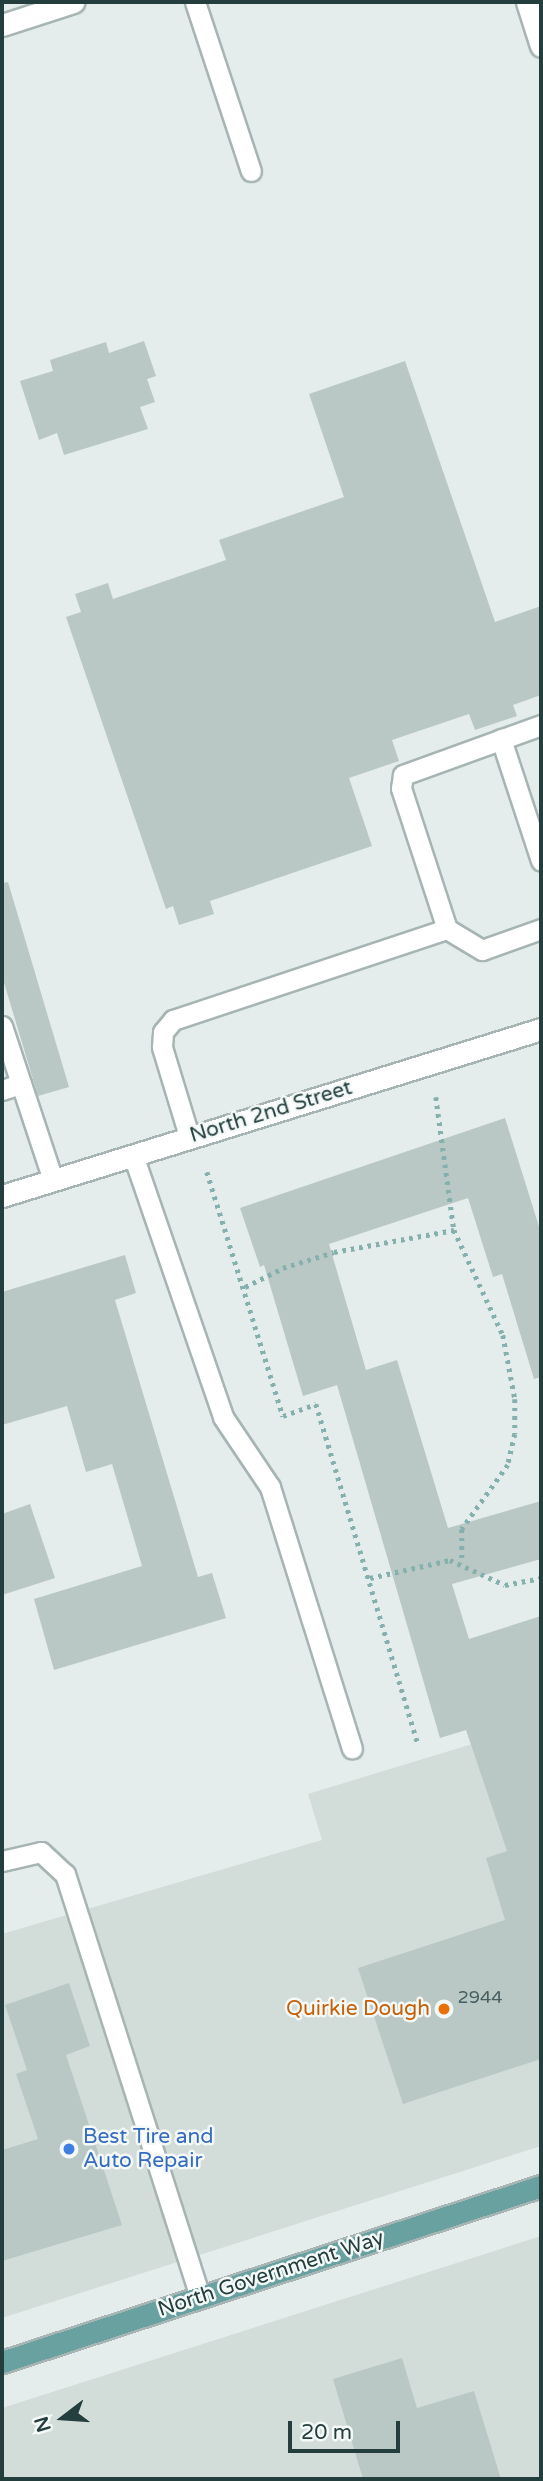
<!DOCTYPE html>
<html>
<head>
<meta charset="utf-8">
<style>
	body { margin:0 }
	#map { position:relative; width:543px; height:2481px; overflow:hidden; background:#e4edeb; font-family:"Varela Round",sans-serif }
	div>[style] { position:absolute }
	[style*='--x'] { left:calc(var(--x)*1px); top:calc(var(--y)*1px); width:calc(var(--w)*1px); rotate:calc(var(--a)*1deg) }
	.built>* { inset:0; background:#d2ddda }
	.building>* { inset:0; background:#b9c8c5 }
	.path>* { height:4.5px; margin-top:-2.25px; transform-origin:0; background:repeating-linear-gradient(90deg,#85b0ad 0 3.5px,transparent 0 8.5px) }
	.roads { filter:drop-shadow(2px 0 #a6b5b3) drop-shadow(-2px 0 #a6b5b3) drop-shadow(0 2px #a6b5b3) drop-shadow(0 -2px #a6b5b3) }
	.service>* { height:19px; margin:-9.5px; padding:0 9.5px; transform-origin:9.5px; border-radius:9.5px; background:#fff }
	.minor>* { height:21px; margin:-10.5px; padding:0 10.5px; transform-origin:10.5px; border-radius:10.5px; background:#fff }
	.secondary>* { height:21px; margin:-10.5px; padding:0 10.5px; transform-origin:10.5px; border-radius:10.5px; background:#fff }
	.primary>* { height:21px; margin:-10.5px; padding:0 10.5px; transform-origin:10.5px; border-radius:10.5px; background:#69a1a0 }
	.dots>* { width:19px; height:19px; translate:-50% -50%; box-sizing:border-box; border:4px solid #f4f9f8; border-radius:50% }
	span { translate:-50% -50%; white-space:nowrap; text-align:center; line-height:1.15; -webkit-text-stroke:5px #f4f9f8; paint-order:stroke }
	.number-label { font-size:18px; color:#48605f }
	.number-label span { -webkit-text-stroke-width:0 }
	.street-label { font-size:21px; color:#233e3d }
	.food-label { font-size:21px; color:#c56008 }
	.right { translate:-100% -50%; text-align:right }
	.shop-label { font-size:21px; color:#366cbe }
	.left { translate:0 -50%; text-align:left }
	.frame { position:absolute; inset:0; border:4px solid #233e3d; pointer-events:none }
	.north { position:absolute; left:28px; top:2383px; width:70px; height:70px; -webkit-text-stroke:5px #f4f9f8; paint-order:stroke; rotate:253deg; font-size:19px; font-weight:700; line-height:28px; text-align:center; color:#233e3d }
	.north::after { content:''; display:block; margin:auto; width:24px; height:32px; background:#233e3d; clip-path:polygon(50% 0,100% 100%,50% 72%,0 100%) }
	.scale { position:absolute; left:288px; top:2421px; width:112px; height:32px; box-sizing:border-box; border:4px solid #233e3d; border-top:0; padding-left:9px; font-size:21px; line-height:24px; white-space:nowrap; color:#233e3d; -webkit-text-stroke:5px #f4f9f8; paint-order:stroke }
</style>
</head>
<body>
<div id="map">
	<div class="built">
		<i style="clip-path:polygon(541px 1723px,541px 2146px,2px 2318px,2px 1934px,322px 1840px,308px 1794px)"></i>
		<i style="clip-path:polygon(541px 2236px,541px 2479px,2px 2479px,2px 2408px)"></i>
	</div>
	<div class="building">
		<i style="clip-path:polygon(144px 341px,156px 376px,147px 379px,155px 402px,140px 407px,148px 429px,64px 455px,57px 433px,39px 440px,20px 381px,53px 371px,50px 360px,106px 342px,109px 353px)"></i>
		<i style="clip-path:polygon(405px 361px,495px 622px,541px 606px,541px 695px,513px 705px,517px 716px,475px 730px,469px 714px,392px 740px,399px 761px,349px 778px,372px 846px,210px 901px,214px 914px,179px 925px,173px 906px,166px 909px,66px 617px,81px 612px,75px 594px,108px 583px,113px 599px,226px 560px,219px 540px,344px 497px,309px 394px)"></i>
		<i style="clip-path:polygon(8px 882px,69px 1087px,38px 1096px,2px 976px,2px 883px)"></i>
		<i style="clip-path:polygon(505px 1118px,541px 1233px,541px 1377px,534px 1379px,502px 1274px,493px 1277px,468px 1198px,329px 1244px,366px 1370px,397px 1360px,448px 1528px,541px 1501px,541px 1559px,452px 1584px,469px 1639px,541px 1616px,541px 2059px,403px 2104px,358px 1968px,505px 1920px,486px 1858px,507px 1851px,466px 1730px,440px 1738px,337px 1385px,303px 1396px,264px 1265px,260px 1267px,240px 1208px)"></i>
		<i style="clip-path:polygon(125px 1255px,136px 1293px,115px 1300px,198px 1577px,212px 1573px,226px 1618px,54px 1670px,34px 1599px,142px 1566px,112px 1464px,86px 1472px,67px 1406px,2px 1425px,2px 1292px)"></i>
		<i style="clip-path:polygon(30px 1504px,55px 1578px,2px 1595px,2px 1514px)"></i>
		<i style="clip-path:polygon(69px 1983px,90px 2046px,66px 2055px,122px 2225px,2px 2261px,2px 2150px,38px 2139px,16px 2074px,27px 2070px,5px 2005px)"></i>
		<i style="clip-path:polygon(402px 2358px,417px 2408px,474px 2391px,501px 2479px,363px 2479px,333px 2379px)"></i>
	</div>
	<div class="path">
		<i style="--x:436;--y:1097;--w:134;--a:82.3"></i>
		<i style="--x:454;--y:1230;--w:116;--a:65"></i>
		<i style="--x:503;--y:1335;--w:65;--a:79.4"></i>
		<i style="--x:515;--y:1399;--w:35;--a:90"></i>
		<i style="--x:515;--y:1434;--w:32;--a:103"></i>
		<i style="--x:508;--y:1465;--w:79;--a:125.7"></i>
		<i style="--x:462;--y:1529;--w:34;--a:90"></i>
		<i style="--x:207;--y:1172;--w:256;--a:72.7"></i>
		<i style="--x:283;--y:1416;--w:35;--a:-20"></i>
		<i style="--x:316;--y:1404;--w:354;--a:73.3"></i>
		<i style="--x:245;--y:1287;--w:42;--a:-26.6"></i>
		<i style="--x:283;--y:1268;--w:53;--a:-17.4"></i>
		<i style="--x:334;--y:1252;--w:122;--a:-10.4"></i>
		<i style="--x:370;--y:1578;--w:82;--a:-12.7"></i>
		<i style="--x:450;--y:1560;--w:60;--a:24.4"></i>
		<i style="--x:505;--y:1585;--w:37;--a:-11"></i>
	</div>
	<div class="roads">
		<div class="service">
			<i style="--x:195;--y:2;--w:178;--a:71.7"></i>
			<i style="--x:501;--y:739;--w:128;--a:71.8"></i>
			<i style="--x:447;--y:929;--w:148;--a:-108.1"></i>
			<i style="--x:401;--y:788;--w:13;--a:-81"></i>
			<i style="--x:403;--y:775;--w:147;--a:-19.9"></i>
			<i style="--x:2;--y:1026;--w:162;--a:71.7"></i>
			<i style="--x:2;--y:1090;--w:20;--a:-18"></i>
			<i style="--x:189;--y:1136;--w:93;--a:-106.9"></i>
			<i style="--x:162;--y:1047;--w:15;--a:-86"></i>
			<i style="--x:163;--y:1032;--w:16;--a:-50"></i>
			<i style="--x:173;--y:1020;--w:289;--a:-18.4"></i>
			<i style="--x:447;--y:929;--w:41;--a:31"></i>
			<i style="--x:482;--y:950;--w:63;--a:-19.6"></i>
			<i style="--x:133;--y:1155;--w:277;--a:71"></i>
			<i style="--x:223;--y:1417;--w:84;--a:56.1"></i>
			<i style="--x:270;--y:1487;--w:274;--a:72.6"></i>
			<i style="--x:2;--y:1861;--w:40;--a:-13"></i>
			<i style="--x:41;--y:1852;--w:33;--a:43"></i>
			<i style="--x:65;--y:1874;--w:445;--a:72.3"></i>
		</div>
		<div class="minor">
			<i style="--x:527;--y:2;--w:46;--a:72.3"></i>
			<i style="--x:2;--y:1196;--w:564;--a:-17.21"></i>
		</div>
		<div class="secondary">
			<i style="--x:2;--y:25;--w:75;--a:-17.9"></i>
		</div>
		<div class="primary">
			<i style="--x:2;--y:2362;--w:567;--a:-18.08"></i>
		</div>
	</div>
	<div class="dots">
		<i style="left:444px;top:2009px;background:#e8710a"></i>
		<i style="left:69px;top:2149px;background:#3f7fe0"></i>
	</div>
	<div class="number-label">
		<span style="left:480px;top:1997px">2944</span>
	</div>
	<div class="street-label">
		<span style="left:271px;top:1112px;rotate:-17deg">North 2nd Street</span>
		<span style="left:271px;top:2274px;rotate:-18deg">North Government Way</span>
	</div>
	<div class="food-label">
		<span class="right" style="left:430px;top:2009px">Quirkie Dough</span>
	</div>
	<div class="shop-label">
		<span class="left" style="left:83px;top:2149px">Best Tire and<br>Auto Repair</span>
	</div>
	<div class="frame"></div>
	<div class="north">N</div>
	<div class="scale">20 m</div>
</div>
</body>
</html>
